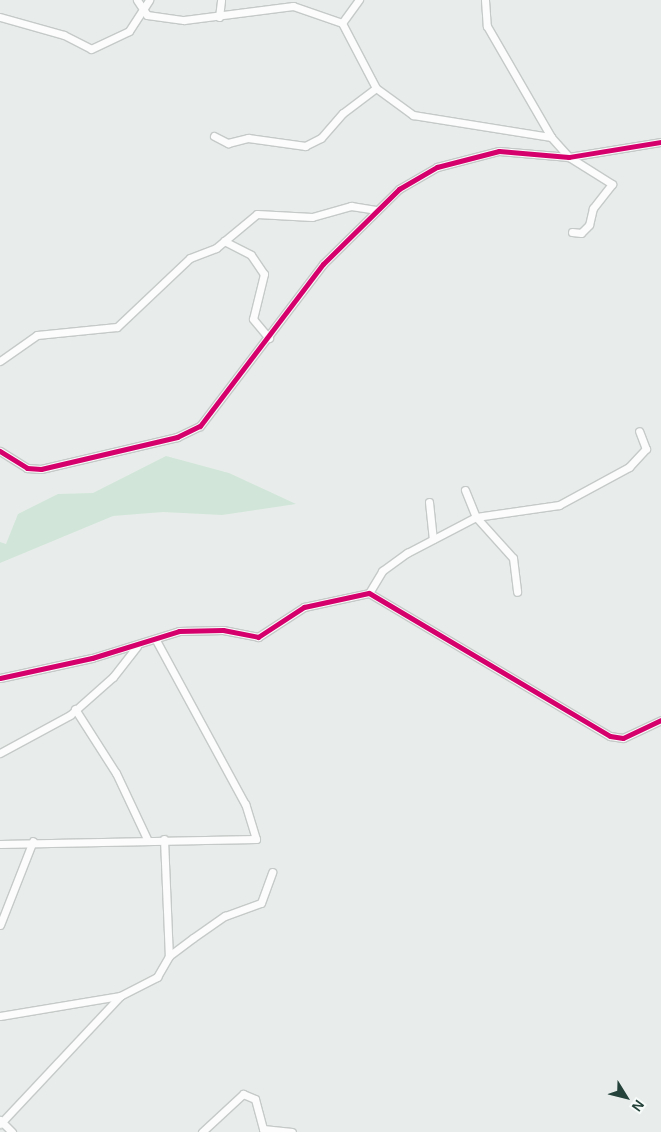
<!DOCTYPE html>
<html>
<head>
<meta charset="utf-8">
<style>
	body { margin:0 }
	#map { position:relative; width:661px; height:1132px; overflow:hidden; background:#e8edeb; font-family:Helvetica,sans-serif }
	div>[style] { position:absolute }
	[style*='--x'] { left:calc(var(--x)*1px); top:calc(var(--y)*1px); width:calc(var(--w)*1px); rotate:calc(var(--a)*1deg) }
	.green>* { inset:0; background:#d1e6d8 }
	.roads { filter:drop-shadow(1px 0 #c5cac8) drop-shadow(-1px 0 #c5cac8) drop-shadow(0 1px #c5cac8) drop-shadow(0 -1px #c5cac8) }
	.minor>* { height:7px; margin:-3.5px; padding:0 3.5px; transform-origin:3.5px; border-radius:3.5px; background:#fcfcfc }
	.cycleway>* { height:5px; margin:-2.5px; padding:0 2.5px; transform-origin:2.5px; border-radius:2.5px; background:#d6006c }
	span { translate:-50% -50%; white-space:nowrap; text-align:center; line-height:1.15; -webkit-text-stroke:4px #f7fbf9; paint-order:stroke }
	.north { position:absolute; left:601px; top:1072px; width:50px; height:50px; -webkit-text-stroke:4px #f7fbf9; paint-order:stroke; rotate:126deg; font-size:14px; font-weight:700; line-height:20px; text-align:center; color:#24423a }
	.north::after { content:''; display:block; margin:auto; width:18px; height:22px; background:#24423a; clip-path:polygon(50% 0,100% 100%,50% 72%,0 100%) }
</style>
</head>
<body>
<div id="map">
	<div class="green">
		<i style="clip-path:polygon(166px 456px,229px 473px,296px 504px,222px 515px,163px 512px,113px 516px,0 563px,0 542px,6px 544px,18px 514px,58px 494px,93px 493px)"></i>
	</div>
	<div class="roads">
		<div class="minor">
			<i style="--x:137;--y:0;--w:18;--a:56"></i>
			<i style="--x:147;--y:15;--w:37;--a:8"></i>
			<i style="--x:184;--y:20;--w:110;--a:-7.3"></i>
			<i style="--x:293;--y:6;--w:52;--a:19.1"></i>
			<i style="--x:342;--y:23;--w:73;--a:62.4"></i>
			<i style="--x:376;--y:88;--w:46;--a:36.1"></i>
			<i style="--x:413;--y:115;--w:140;--a:9.1"></i>
			<i style="--x:551;--y:137;--w:27;--a:48"></i>
			<i style="--x:569;--y:157;--w:51;--a:32.1"></i>
			<i style="--x:612;--y:184;--w:31;--a:128"></i>
			<i style="--x:593;--y:208;--w:17;--a:103"></i>
			<i style="--x:589;--y:225;--w:11;--a:135"></i>
			<i style="--x:581;--y:233;--w:9;--a:-174"></i>
			<i style="--x:485;--y:0;--w:26;--a:86"></i>
			<i style="--x:487;--y:26;--w:128;--a:60"></i>
			<i style="--x:0;--y:17;--w:66;--a:15.7"></i>
			<i style="--x:64;--y:35;--w:30;--a:27"></i>
			<i style="--x:91;--y:49;--w:42;--a:-25.3"></i>
			<i style="--x:129;--y:31;--w:37;--a:-57"></i>
			<i style="--x:219;--y:17;--w:17;--a:-83"></i>
			<i style="--x:342;--y:23;--w:29;--a:-54"></i>
			<i style="--x:214;--y:136;--w:16;--a:27"></i>
			<i style="--x:228;--y:143;--w:21;--a:-14"></i>
			<i style="--x:248;--y:138;--w:58;--a:8"></i>
			<i style="--x:305;--y:146;--w:18;--a:-27"></i>
			<i style="--x:321;--y:138;--w:33;--a:-49"></i>
			<i style="--x:343;--y:113;--w:41;--a:-37.1"></i>
			<i style="--x:224;--y:241;--w:30;--a:27"></i>
			<i style="--x:251;--y:255;--w:23;--a:56"></i>
			<i style="--x:264;--y:274;--w:46;--a:103.7"></i>
			<i style="--x:253;--y:319;--w:25;--a:50"></i>
			<i style="--x:0;--y:361;--w:45;--a:-35.1"></i>
			<i style="--x:37;--y:335;--w:80;--a:-5.7"></i>
			<i style="--x:117;--y:327;--w:100;--a:-43.4"></i>
			<i style="--x:190;--y:258;--w:28;--a:-21"></i>
			<i style="--x:216;--y:248;--w:53;--a:-39.7"></i>
			<i style="--x:257;--y:214;--w:55;--a:3.1"></i>
			<i style="--x:312;--y:217;--w:41;--a:-15.8"></i>
			<i style="--x:351;--y:206;--w:25;--a:9"></i>
			<i style="--x:0;--y:451;--w:32;--a:32"></i>
			<i style="--x:27;--y:468;--w:14;--a:4"></i>
			<i style="--x:41;--y:469;--w:140;--a:-13.2"></i>
			<i style="--x:177;--y:437;--w:25;--a:-26"></i>
			<i style="--x:200;--y:426;--w:203;--a:-52.8"></i>
			<i style="--x:323;--y:264;--w:107;--a:-44.6"></i>
			<i style="--x:399;--y:189;--w:44;--a:-30.1"></i>
			<i style="--x:437;--y:167;--w:64;--a:-14.5"></i>
			<i style="--x:499;--y:151;--w:70;--a:4.9"></i>
			<i style="--x:569;--y:157;--w:93;--a:-9.3"></i>
			<i style="--x:465;--y:490;--w:29;--a:68"></i>
			<i style="--x:476;--y:517;--w:55;--a:47.9"></i>
			<i style="--x:513;--y:558;--w:34;--a:83"></i>
			<i style="--x:429;--y:502;--w:37;--a:84"></i>
			<i style="--x:369;--y:593;--w:26;--a:-59"></i>
			<i style="--x:382;--y:571;--w:31;--a:-36"></i>
			<i style="--x:407;--y:553;--w:78;--a:-27.6"></i>
			<i style="--x:476;--y:517;--w:84;--a:-8.2"></i>
			<i style="--x:559;--y:505;--w:80;--a:-28.5"></i>
			<i style="--x:629;--y:467;--w:25;--a:-47"></i>
			<i style="--x:646;--y:449;--w:19;--a:-111"></i>
			<i style="--x:0;--y:678;--w:94;--a:-12.3"></i>
			<i style="--x:92;--y:658;--w:91;--a:-17.2"></i>
			<i style="--x:179;--y:631;--w:44;--a:-1.3"></i>
			<i style="--x:223;--y:630;--w:36;--a:11"></i>
			<i style="--x:258;--y:637;--w:55;--a:-33.1"></i>
			<i style="--x:304;--y:607;--w:66;--a:-12.2"></i>
			<i style="--x:369;--y:593;--w:280;--a:30.7"></i>
			<i style="--x:610;--y:736;--w:13;--a:9"></i>
			<i style="--x:623;--y:738;--w:42;--a:-25.3"></i>
			<i style="--x:75;--y:709;--w:76;--a:57.4"></i>
			<i style="--x:116;--y:773;--w:73;--a:64.8"></i>
			<i style="--x:0;--y:753;--w:80;--a:-28.5"></i>
			<i style="--x:70;--y:715;--w:57;--a:-41.5"></i>
			<i style="--x:113;--y:677;--w:39;--a:-52"></i>
			<i style="--x:164;--y:839;--w:117;--a:87.6"></i>
			<i style="--x:0;--y:844;--w:256;--a:-1.1"></i>
			<i style="--x:256;--y:839;--w:37;--a:-107"></i>
			<i style="--x:245;--y:804;--w:187;--a:-118.5"></i>
			<i style="--x:0;--y:925;--w:90;--a:-68.6"></i>
			<i style="--x:0;--y:1016;--w:122;--a:-9.5"></i>
			<i style="--x:120;--y:996;--w:42;--a:-27.2"></i>
			<i style="--x:157;--y:977;--w:24;--a:-60"></i>
			<i style="--x:169;--y:956;--w:30;--a:-37"></i>
			<i style="--x:193;--y:938;--w:39;--a:-35"></i>
			<i style="--x:225;--y:916;--w:38;--a:-20"></i>
			<i style="--x:261;--y:903;--w:33;--a:-70"></i>
			<i style="--x:0;--y:1120;--w:17;--a:45"></i>
			<i style="--x:0;--y:1124;--w:175;--a:-46.8"></i>
			<i style="--x:202;--y:1132;--w:56;--a:-42.8"></i>
			<i style="--x:243;--y:1094;--w:13;--a:23"></i>
			<i style="--x:255;--y:1099;--w:31;--a:75"></i>
			<i style="--x:263;--y:1129;--w:29;--a:6"></i>
		</div>
	</div>
	<div class="cycleway">
		<i style="--x:0;--y:451;--w:32;--a:32"></i>
		<i style="--x:27;--y:468;--w:14;--a:4"></i>
		<i style="--x:41;--y:469;--w:140;--a:-13.2"></i>
		<i style="--x:177;--y:437;--w:25;--a:-26"></i>
		<i style="--x:200;--y:426;--w:203;--a:-52.8"></i>
		<i style="--x:323;--y:264;--w:107;--a:-44.6"></i>
		<i style="--x:399;--y:189;--w:44;--a:-30.1"></i>
		<i style="--x:437;--y:167;--w:64;--a:-14.5"></i>
		<i style="--x:499;--y:151;--w:70;--a:4.9"></i>
		<i style="--x:569;--y:157;--w:93;--a:-9.3"></i>
		<i style="--x:0;--y:678;--w:94;--a:-12.3"></i>
		<i style="--x:92;--y:658;--w:91;--a:-17.2"></i>
		<i style="--x:179;--y:631;--w:44;--a:-1.3"></i>
		<i style="--x:223;--y:630;--w:36;--a:11"></i>
		<i style="--x:258;--y:637;--w:55;--a:-33.1"></i>
		<i style="--x:304;--y:607;--w:66;--a:-12.2"></i>
		<i style="--x:369;--y:593;--w:280;--a:30.7"></i>
		<i style="--x:610;--y:736;--w:13;--a:9"></i>
		<i style="--x:623;--y:738;--w:42;--a:-25.3"></i>
	</div>
	<div class="north">N</div>
</div>
</body>
</html>
